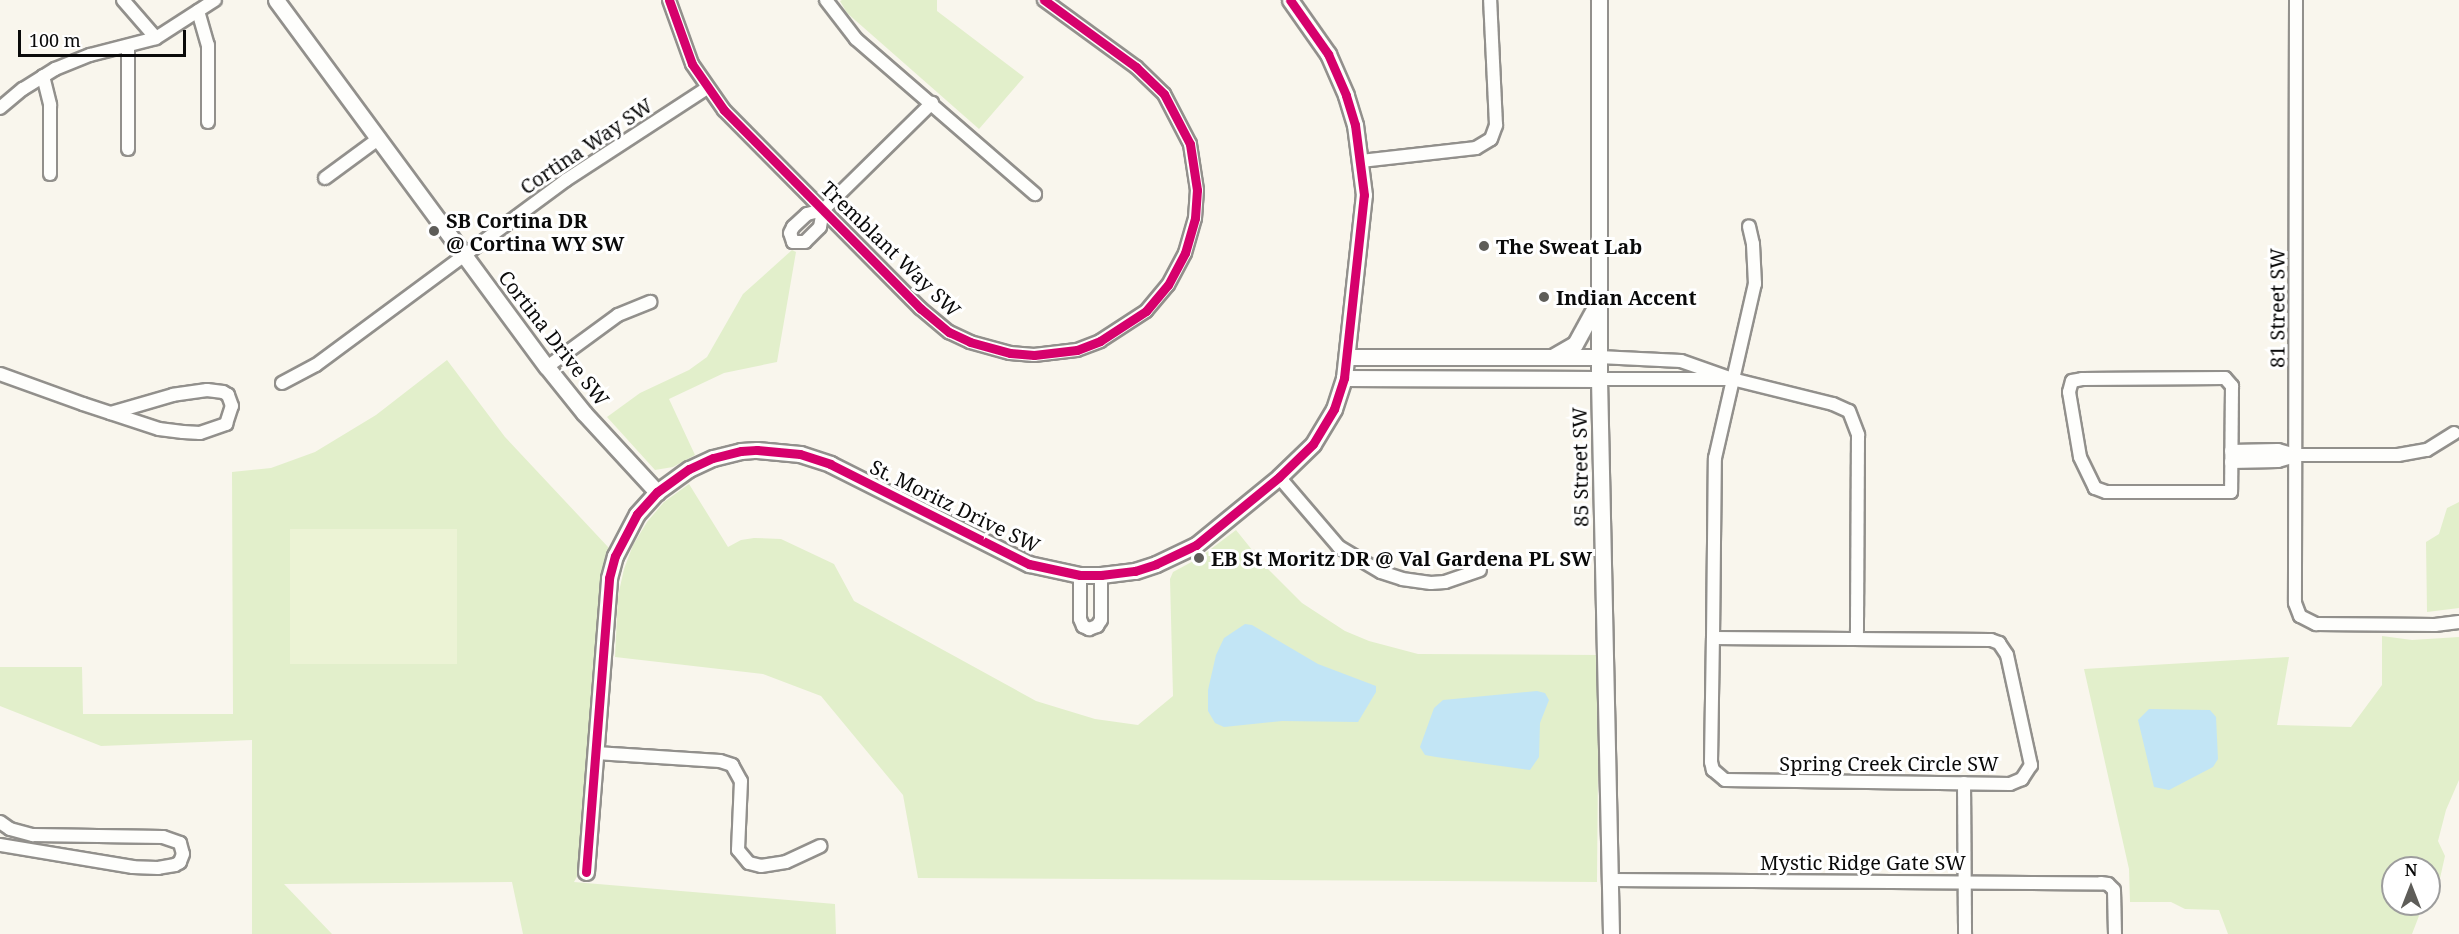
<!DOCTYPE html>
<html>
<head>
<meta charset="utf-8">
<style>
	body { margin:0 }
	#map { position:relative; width:2459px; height:934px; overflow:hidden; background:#f9f6ed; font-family:"Noto Serif",serif }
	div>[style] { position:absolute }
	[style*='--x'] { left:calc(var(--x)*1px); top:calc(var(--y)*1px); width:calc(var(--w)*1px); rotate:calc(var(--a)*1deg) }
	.green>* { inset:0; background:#e2efcb }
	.pitch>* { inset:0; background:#ecf3d5; transform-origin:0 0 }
	.water>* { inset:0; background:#c2e5f5 }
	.roads { filter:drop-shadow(2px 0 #92908c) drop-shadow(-2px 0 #92908c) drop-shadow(0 2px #92908c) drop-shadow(0 -2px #92908c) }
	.minor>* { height:12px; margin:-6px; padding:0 6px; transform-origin:6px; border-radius:6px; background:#fefefc }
	.tertiary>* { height:15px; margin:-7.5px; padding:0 7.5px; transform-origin:7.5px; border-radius:7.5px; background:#fefefc }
	.cycleway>* { height:9px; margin:-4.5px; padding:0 4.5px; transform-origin:4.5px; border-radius:4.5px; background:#d6006c }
	.dots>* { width:16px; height:16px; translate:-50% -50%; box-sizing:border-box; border:3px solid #fff; border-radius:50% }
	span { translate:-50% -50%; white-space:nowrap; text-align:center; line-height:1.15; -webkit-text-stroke:6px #fff; paint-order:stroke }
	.street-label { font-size:20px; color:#0a0a0a }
	.poi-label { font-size:20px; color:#0a0a0a; font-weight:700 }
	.left { translate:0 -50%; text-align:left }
	.north { position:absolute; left:2381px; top:856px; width:60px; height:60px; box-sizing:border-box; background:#fff; border:2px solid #9d9d9d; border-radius:50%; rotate:0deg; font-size:16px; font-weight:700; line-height:24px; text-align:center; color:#0a0a0a }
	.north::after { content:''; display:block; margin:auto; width:21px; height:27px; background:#5e5d59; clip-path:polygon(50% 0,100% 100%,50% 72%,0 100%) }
	.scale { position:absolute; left:18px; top:30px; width:168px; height:27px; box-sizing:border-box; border:3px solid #0a0a0a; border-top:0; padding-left:8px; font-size:18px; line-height:21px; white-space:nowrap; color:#0a0a0a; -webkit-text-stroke:4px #fff; paint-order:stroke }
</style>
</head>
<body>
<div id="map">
	<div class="green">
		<i style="clip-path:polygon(842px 0,937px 0,937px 11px,1024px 77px,979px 129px,847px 13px,840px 1px)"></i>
		<i style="clip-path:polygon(792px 250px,796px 252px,777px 362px,724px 373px,669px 399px,695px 455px,673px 467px,655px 470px,607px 417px,640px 393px,689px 370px,707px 357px,743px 294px)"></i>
		<i style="clip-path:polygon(447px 360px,505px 437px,609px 548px,601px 575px,579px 873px,574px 882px,835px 904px,836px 934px,523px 934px,512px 882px,284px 884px,332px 934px,252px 934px,252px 740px,101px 746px,0 706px,0 667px,82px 667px,83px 714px,233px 714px,232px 472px,271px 468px,315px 452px,376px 415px)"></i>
		<i style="clip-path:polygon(689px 484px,728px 547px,741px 540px,754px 538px,781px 539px,834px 564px,854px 601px,1036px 701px,1095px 719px,1138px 725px,1173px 696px,1170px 579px,1173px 572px,1199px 558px,1236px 530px,1265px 566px,1302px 603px,1345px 631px,1369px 641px,1418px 654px,1599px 655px,1597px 882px,918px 878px,903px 795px,821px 696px,763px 674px,615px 657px,618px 596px,624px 569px,633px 545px,647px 522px,664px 502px)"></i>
		<i style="clip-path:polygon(2459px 502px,2459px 608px,2427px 612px,2426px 542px,2439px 534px,2447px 508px)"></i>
		<i style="clip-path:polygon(2382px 636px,2412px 640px,2459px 637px,2459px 780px,2446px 810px,2438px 841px,2445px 856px,2436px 896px,2429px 902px,2429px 868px,2393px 868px,2393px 904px,2426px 904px,2422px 908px,2412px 934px,2228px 934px,2219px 910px,2185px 909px,2171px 902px,2130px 902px,2129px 869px,2084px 669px,2289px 657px,2277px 725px,2351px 727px,2382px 685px)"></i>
	</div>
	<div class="pitch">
		<i style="left:457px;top:529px;width:135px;height:167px;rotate:90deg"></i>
	</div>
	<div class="water">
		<i style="clip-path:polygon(1245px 624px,1252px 625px,1318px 664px,1376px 686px,1376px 692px,1358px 722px,1282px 721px,1224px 727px,1215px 723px,1208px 711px,1208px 690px,1216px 655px,1224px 638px)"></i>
		<i style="clip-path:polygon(1537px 691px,1545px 693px,1549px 700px,1540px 723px,1539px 757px,1530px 770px,1436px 757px,1425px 755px,1420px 747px,1434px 708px,1443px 700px)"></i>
		<i style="clip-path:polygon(2149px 709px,2210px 710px,2216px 717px,2218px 759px,2213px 767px,2169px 790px,2154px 787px,2138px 720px)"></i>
	</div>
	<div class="roads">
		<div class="minor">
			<i style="--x:123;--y:0;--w:50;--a:49"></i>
			<i style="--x:669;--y:0;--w:68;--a:70.2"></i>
			<i style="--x:692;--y:64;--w:56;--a:55.2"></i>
			<i style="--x:724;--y:110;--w:279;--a:45.3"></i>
			<i style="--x:920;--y:308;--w:38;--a:40"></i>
			<i style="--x:949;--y:332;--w:23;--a:25"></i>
			<i style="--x:970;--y:342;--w:41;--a:15.4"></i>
			<i style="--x:1010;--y:353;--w:24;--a:5"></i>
			<i style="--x:1034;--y:355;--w:43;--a:-6.6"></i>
			<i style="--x:1077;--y:350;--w:25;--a:-21"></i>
			<i style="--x:1100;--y:341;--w:55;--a:-33.1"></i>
			<i style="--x:1146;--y:311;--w:34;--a:-50"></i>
			<i style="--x:1168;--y:285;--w:36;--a:-62"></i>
			<i style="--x:1185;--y:253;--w:36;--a:-74"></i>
			<i style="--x:1195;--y:218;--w:28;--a:-86"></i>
			<i style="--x:1197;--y:190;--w:47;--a:-98.7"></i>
			<i style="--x:1190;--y:144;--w:56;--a:-117.5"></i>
			<i style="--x:1164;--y:94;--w:39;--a:-136"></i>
			<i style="--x:1136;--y:67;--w:114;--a:-143.9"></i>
			<i style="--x:826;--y:0;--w:49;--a:52.4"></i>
			<i style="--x:856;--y:39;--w:237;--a:40.9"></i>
			<i style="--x:2296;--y:0;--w:603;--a:90.1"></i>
			<i style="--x:2295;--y:603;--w:14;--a:69"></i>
			<i style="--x:2300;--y:616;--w:18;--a:27"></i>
			<i style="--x:2316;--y:624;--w:119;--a:0.5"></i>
			<i style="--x:2435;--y:625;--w:24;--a:-7"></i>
			<i style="--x:198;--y:11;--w:35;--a:74"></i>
			<i style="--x:208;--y:45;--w:77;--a:90"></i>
			<i style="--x:128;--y:47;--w:102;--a:90"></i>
			<i style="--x:43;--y:76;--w:30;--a:76"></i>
			<i style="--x:50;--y:105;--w:69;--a:90"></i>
			<i style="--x:0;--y:108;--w:30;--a:-40"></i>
			<i style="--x:23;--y:89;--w:38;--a:-32"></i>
			<i style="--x:55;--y:69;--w:38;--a:-22"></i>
			<i style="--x:90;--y:55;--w:68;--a:-14.4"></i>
			<i style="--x:156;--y:38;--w:70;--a:-32.8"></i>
			<i style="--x:1361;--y:161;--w:116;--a:-6.4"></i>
			<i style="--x:1476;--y:148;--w:17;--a:-31"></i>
			<i style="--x:1491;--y:139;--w:15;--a:-70"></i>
			<i style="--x:1496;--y:125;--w:125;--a:-92.7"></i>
			<i style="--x:325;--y:178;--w:66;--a:-36.3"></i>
			<i style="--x:823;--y:210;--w:153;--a:-44.5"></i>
			<i style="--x:823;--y:210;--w:17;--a:100"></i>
			<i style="--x:820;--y:227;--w:21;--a:135"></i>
			<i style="--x:805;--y:242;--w:12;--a:180"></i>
			<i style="--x:793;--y:242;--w:9;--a:-108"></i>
			<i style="--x:790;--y:233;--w:7;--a:-63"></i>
			<i style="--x:793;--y:227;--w:19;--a:-43"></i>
			<i style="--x:807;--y:214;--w:16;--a:-14"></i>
			<i style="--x:1599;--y:357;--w:82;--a:2.8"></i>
			<i style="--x:1681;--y:361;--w:54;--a:19.4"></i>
			<i style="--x:1732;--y:379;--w:104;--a:13.9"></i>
			<i style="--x:1833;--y:404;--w:17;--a:24"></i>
			<i style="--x:1849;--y:411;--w:26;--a:69"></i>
			<i style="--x:1858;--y:435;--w:203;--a:90.3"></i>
			<i style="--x:547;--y:367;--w:88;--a:-36.2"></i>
			<i style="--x:618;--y:315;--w:35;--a:-22"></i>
			<i style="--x:0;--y:374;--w:88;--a:19.9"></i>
			<i style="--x:83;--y:404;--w:80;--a:18.2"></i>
			<i style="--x:159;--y:429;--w:24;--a:7"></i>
			<i style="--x:183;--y:432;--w:17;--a:3"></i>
			<i style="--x:200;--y:433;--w:28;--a:-19"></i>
			<i style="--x:226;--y:424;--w:19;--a:-72"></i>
			<i style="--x:232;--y:406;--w:12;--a:-110"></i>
			<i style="--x:228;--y:395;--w:6;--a:-149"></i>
			<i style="--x:223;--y:392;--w:16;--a:-173"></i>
			<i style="--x:207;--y:390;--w:34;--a:172"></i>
			<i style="--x:173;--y:395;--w:65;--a:163.8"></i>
			<i style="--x:2225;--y:378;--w:11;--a:49"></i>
			<i style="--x:2232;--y:386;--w:106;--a:90.5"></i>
			<i style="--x:2231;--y:492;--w:125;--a:180"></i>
			<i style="--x:2106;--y:492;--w:12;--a:-160"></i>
			<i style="--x:2095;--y:488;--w:34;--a:-116"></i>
			<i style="--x:2080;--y:457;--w:66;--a:-99.6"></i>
			<i style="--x:2069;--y:392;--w:11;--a:-75"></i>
			<i style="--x:2072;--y:381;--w:10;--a:-11"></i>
			<i style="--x:2082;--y:379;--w:143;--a:-0.4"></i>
			<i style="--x:1599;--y:379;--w:129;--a:0"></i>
			<i style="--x:282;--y:383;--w:38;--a:-28"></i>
			<i style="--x:316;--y:365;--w:311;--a:-36.5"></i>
			<i style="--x:566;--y:180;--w:168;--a:-33.1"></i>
			<i style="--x:2231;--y:451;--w:47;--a:-1.2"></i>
			<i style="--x:2278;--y:450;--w:19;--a:16"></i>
			<i style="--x:2296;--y:455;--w:102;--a:0"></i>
			<i style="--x:2398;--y:455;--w:29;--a:-10"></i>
			<i style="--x:2427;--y:450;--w:32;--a:-32"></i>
			<i style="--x:2231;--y:462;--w:47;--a:-1.2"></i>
			<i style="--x:2278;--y:461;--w:18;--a:-16"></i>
			<i style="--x:1279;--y:477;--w:92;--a:49.4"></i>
			<i style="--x:1339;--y:547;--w:49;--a:30.8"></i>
			<i style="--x:1381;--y:572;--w:22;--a:18"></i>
			<i style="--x:1402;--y:579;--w:29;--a:8"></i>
			<i style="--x:1431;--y:583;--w:14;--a:-4"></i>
			<i style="--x:1445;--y:582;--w:37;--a:-19"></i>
			<i style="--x:1080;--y:575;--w:44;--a:90"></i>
			<i style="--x:1080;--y:619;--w:8;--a:67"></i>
			<i style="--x:1083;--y:626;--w:7;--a:27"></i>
			<i style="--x:1089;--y:629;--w:9;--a:-21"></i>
			<i style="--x:1097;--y:626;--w:7;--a:-56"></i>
			<i style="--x:1101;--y:620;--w:45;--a:-90"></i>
			<i style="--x:1713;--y:638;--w:278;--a:0.4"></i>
			<i style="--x:1991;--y:640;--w:9;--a:21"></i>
			<i style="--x:1999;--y:643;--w:14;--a:56"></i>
			<i style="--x:2007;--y:655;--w:113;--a:77.7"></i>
			<i style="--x:2031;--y:765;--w:17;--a:123"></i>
			<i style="--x:2022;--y:779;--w:13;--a:157"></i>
			<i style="--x:2010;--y:784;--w:285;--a:-179.2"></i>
			<i style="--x:1725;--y:780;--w:16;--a:-140"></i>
			<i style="--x:1713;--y:770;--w:8;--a:-104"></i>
			<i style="--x:1711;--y:762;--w:124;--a:-89.1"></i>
			<i style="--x:1713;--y:638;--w:180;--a:-89.4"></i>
			<i style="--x:1715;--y:458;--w:179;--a:-77.1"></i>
			<i style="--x:1755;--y:284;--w:40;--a:-92.9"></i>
			<i style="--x:1753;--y:244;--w:18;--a:-103"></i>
			<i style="--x:596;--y:753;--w:124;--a:3.7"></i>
			<i style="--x:720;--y:761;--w:13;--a:18"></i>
			<i style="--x:732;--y:765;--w:18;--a:61"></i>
			<i style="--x:741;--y:781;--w:69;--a:92.5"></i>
			<i style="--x:738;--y:850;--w:17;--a:50"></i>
			<i style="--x:749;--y:863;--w:12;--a:14"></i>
			<i style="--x:761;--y:866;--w:25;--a:-9"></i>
			<i style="--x:786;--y:862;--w:38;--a:-25"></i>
			<i style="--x:1964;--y:783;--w:151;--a:89.6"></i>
			<i style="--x:0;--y:822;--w:12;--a:35"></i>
			<i style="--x:10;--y:829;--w:24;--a:15"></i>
			<i style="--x:33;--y:835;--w:130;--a:0.9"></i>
			<i style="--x:163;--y:837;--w:18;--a:19"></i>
			<i style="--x:180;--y:843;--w:11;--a:75"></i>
			<i style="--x:183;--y:854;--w:9;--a:111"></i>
			<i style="--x:180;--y:862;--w:6;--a:149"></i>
			<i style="--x:175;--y:865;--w:17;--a:170"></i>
			<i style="--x:158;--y:868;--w:25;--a:-178"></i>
			<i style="--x:133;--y:867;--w:135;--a:-170.6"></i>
			<i style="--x:1612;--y:880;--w:489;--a:0.4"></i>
			<i style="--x:2101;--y:883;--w:7;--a:8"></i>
			<i style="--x:2108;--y:884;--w:8;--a:45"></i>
			<i style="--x:2114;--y:890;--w:44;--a:88.7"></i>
		</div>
		<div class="tertiary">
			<i style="--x:276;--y:0;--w:456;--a:53.6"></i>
			<i style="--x:547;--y:367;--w:59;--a:51.2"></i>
			<i style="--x:584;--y:413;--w:108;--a:47.3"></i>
			<i style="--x:1599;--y:0;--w:379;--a:90"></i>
			<i style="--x:1599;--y:379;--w:555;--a:88.76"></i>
			<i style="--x:1554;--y:356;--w:24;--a:-30"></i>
			<i style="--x:1575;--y:344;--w:48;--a:-61.3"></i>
			<i style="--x:1347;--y:357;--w:252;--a:0"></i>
			<i style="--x:1344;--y:378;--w:255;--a:0.2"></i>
			<i style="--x:586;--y:872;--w:295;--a:-85.5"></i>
			<i style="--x:609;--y:578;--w:23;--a:-75"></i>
			<i style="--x:615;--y:556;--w:47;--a:-62.4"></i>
			<i style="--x:637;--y:514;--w:30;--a:-48"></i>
			<i style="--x:657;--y:492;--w:39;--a:-36"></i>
			<i style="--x:689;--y:469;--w:26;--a:-25"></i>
			<i style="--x:713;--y:458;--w:29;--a:-14"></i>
			<i style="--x:741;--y:451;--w:16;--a:-4"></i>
			<i style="--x:757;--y:450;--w:43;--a:5.3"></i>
			<i style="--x:800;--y:454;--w:32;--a:18"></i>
			<i style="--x:830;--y:464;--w:223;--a:26.7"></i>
			<i style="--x:1029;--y:564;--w:52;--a:12.2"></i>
			<i style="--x:1080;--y:575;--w:21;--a:0"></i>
			<i style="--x:1101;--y:575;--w:34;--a:-7"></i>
			<i style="--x:1135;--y:571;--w:22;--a:-18"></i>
			<i style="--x:1156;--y:564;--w:44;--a:-25.4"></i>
			<i style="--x:1196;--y:545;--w:107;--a:-39.3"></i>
			<i style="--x:1279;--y:477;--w:47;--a:-44.1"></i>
			<i style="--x:1313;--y:444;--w:41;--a:-59"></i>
			<i style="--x:1334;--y:409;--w:33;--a:-72"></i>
			<i style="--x:1344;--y:378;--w:184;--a:-83.8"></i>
			<i style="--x:1364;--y:195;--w:71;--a:-97.3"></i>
			<i style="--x:1355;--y:125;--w:31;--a:-107"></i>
			<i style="--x:1346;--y:95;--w:45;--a:-113.7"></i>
			<i style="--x:1328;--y:54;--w:66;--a:-125.1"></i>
		</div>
	</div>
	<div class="cycleway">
		<i style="--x:669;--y:0;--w:68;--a:70.2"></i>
		<i style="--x:692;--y:64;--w:56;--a:55.2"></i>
		<i style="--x:724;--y:110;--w:279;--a:45.3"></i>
		<i style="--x:920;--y:308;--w:38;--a:40"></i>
		<i style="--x:949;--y:332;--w:23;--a:25"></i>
		<i style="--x:970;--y:342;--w:41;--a:15.4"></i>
		<i style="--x:1010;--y:353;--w:24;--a:5"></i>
		<i style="--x:1034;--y:355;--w:43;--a:-6.6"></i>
		<i style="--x:1077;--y:350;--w:25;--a:-21"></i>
		<i style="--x:1100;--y:341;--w:55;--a:-33.1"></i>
		<i style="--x:1146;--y:311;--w:34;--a:-50"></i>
		<i style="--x:1168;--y:285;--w:36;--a:-62"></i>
		<i style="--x:1185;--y:253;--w:36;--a:-74"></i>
		<i style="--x:1195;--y:218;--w:28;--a:-86"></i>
		<i style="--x:1197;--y:190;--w:47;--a:-98.7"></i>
		<i style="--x:1190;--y:144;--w:56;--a:-117.5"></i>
		<i style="--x:1164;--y:94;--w:39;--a:-136"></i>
		<i style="--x:1136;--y:67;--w:114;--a:-143.9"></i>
		<i style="--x:586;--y:872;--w:295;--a:-85.5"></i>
		<i style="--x:609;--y:578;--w:23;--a:-75"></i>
		<i style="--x:615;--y:556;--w:47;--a:-62.4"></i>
		<i style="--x:637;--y:514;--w:30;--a:-48"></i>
		<i style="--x:657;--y:492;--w:39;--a:-36"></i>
		<i style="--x:689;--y:469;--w:26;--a:-25"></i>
		<i style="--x:713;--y:458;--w:29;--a:-14"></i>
		<i style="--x:741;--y:451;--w:16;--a:-4"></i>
		<i style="--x:757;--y:450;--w:43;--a:5.3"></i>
		<i style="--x:800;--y:454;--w:32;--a:18"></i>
		<i style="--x:830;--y:464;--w:223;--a:26.7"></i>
		<i style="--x:1029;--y:564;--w:52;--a:12.2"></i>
		<i style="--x:1080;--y:575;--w:21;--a:0"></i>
		<i style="--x:1101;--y:575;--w:34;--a:-7"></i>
		<i style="--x:1135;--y:571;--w:22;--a:-18"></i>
		<i style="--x:1156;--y:564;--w:44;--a:-25.4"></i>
		<i style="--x:1196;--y:545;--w:107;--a:-39.3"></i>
		<i style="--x:1279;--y:477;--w:47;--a:-44.1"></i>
		<i style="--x:1313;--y:444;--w:41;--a:-59"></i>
		<i style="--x:1334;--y:409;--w:33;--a:-72"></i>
		<i style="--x:1344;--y:378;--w:184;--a:-83.8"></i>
		<i style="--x:1364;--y:195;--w:71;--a:-97.3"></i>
		<i style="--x:1355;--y:125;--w:31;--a:-107"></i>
		<i style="--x:1346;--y:95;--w:45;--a:-113.7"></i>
		<i style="--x:1328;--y:54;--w:66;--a:-125.1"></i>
	</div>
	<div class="dots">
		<i style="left:434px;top:231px;background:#5e5d59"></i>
		<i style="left:1484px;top:246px;background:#5e5d59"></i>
		<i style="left:1544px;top:297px;background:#5e5d59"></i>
		<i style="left:1199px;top:558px;background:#5e5d59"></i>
	</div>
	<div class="street-label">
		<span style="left:586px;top:146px;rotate:-34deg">Cortina Way SW</span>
		<span style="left:891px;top:249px;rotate:44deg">Tremblant Way SW</span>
		<span style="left:2277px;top:308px;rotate:-90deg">81 Street SW</span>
		<span style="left:554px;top:338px;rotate:52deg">Cortina Drive SW</span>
		<span style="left:1580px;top:467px;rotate:-91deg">85 Street SW</span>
		<span style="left:955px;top:506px;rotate:26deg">St. Moritz Drive SW</span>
		<span style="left:1889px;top:763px">Spring Creek Circle SW</span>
		<span style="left:1863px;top:862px">Mystic Ridge Gate SW</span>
	</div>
	<div class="poi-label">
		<span class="left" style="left:446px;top:232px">SB Cortina DR<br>@ Cortina WY SW</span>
		<span class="left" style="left:1496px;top:246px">The Sweat Lab</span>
		<span class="left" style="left:1556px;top:297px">Indian Accent</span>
		<span class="left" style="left:1211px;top:558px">EB St Moritz DR @ Val Gardena PL SW</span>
	</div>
	<div class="north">N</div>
	<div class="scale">100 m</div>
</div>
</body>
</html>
